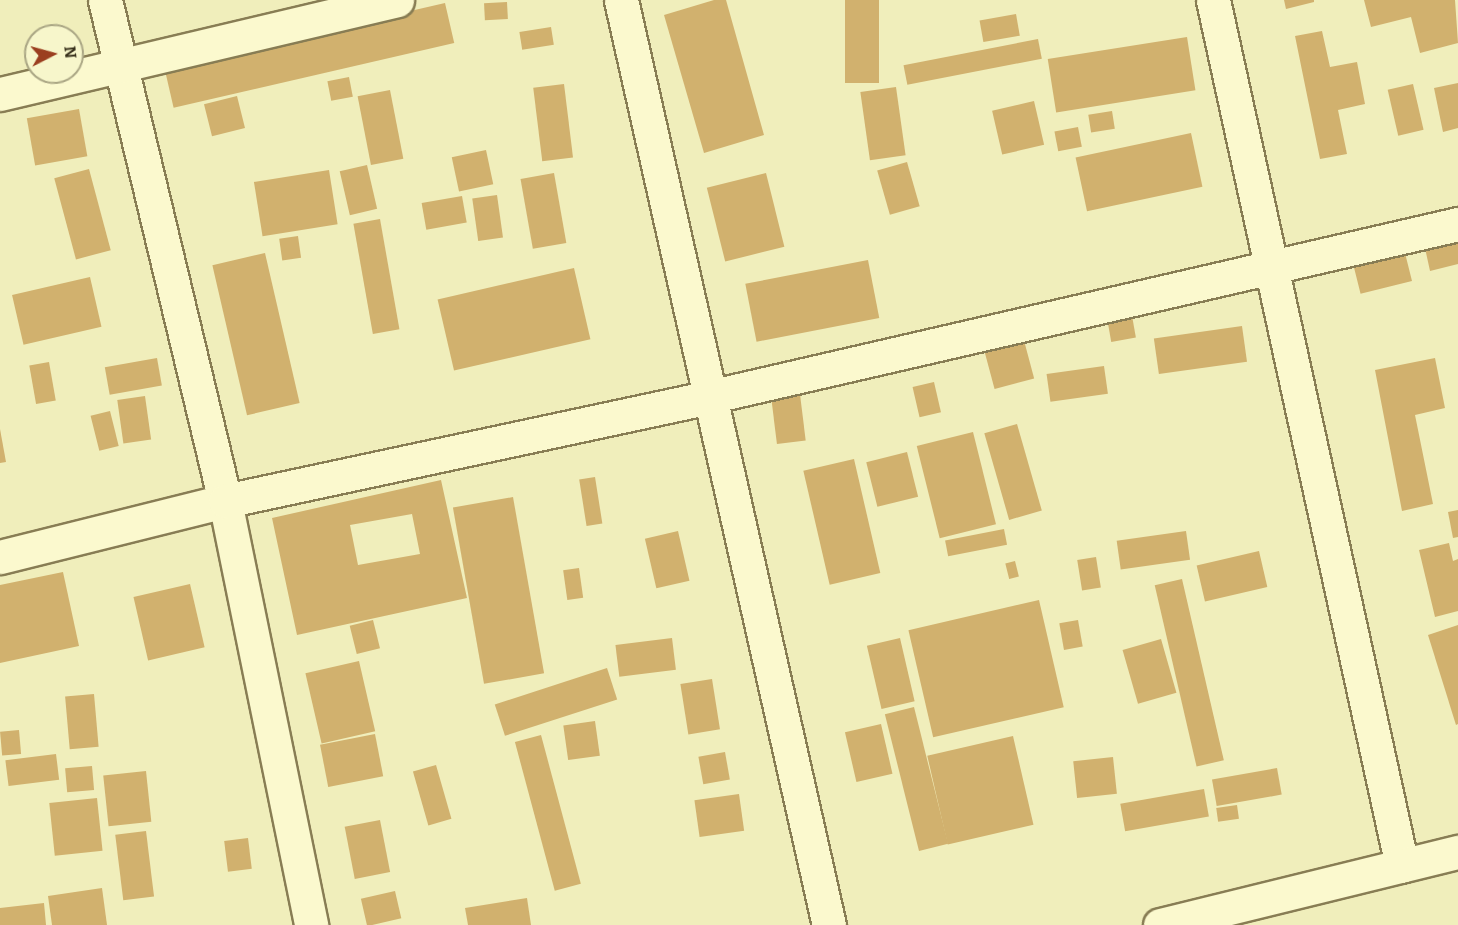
<!DOCTYPE html>
<html>
<head>
<meta charset="utf-8">
<style>
	body { margin:0 }
	#map { position:relative; width:1458px; height:925px; overflow:hidden; background:#f0eebb; font-family:Bitter,serif }
	div>[style] { position:absolute }
	[style*='--x'] { left:calc(var(--x)*1px); top:calc(var(--y)*1px); width:calc(var(--w)*1px); rotate:calc(var(--a)*1deg) }
	.building>* { inset:0; background:#d1b16e; transform-origin:0 0 }
	.roads { filter:drop-shadow(2px 0 #887d54) drop-shadow(-2px 0 #887d54) drop-shadow(0 2px #887d54) drop-shadow(0 -2px #887d54) }
	.street>* { height:33px; margin:-16.5px; padding:0 16.5px; transform-origin:16.5px; border-radius:16.5px; background:#fbf9ce }
	.secondary>* { height:33px; margin:-16.5px; padding:0 16.5px; transform-origin:16.5px; border-radius:16.5px; background:#fbf9ce }
	span { translate:-50% -50%; white-space:nowrap; text-align:center; line-height:1.15; -webkit-text-stroke:5px #f7f6cb; paint-order:stroke }
	.north { position:absolute; left:24px; top:24px; width:60px; height:60px; box-sizing:border-box; background:#f7f6cb; border:2px solid #aaa684; border-radius:50%; rotate:84deg; font-size:16px; font-weight:700; line-height:24px; text-align:center; color:#362f1a }
	.north::after { content:''; display:block; margin:auto; width:21px; height:27px; background:#9b3f20; clip-path:polygon(50% 0,100% 100%,50% 72%,0 100%) }
</style>
</head>
<body>
<div id="map">
	<div class="building">
		<i style="clip-path:polygon(714px 0,726px 0,764px 135px,704px 153px,664px 15px)"></i>
		<i style="left:845px;top:0;width:34px;height:83px"></i>
		<i style="clip-path:polygon(1284px 0,1314px 0,1314px 2px,1286px 9px)"></i>
		<i style="clip-path:polygon(1364px 0,1455px 0,1458px 43px,1420px 53px,1411px 17px,1371px 27px)"></i>
		<i style="left:507px;top:2px;width:17px;height:23px;rotate:87deg"></i>
		<i style="left:445px;top:3px;width:41px;height:288px;rotate:77deg"></i>
		<i style="left:1016px;top:14px;width:22px;height:37px;rotate:80deg"></i>
		<i style="left:551px;top:27px;width:18px;height:32px;rotate:81deg"></i>
		<i style="clip-path:polygon(1322px 31px,1330px 67px,1357px 62px,1365px 104px,1338px 110px,1347px 154px,1320px 159px,1295px 36px)"></i>
		<i style="left:1187px;top:37px;width:54px;height:141px;rotate:81deg"></i>
		<i style="left:1038px;top:39px;width:20px;height:137px;rotate:79deg"></i>
		<i style="left:349px;top:77px;width:20px;height:22px;rotate:79deg"></i>
		<i style="clip-path:polygon(1458px 83px,1458px 128px,1443px 132px,1434px 88px)"></i>
		<i style="left:564px;top:84px;width:74px;height:31px;rotate:83deg"></i>
		<i style="left:1413px;top:84px;width:47px;height:26px;rotate:77deg"></i>
		<i style="left:896px;top:87px;width:69px;height:36px;rotate:82deg"></i>
		<i style="left:390px;top:90px;width:70px;height:33px;rotate:79deg"></i>
		<i style="left:237px;top:96px;width:33px;height:34px;rotate:76deg"></i>
		<i style="left:1034px;top:101px;width:45px;height:43px;rotate:77deg"></i>
		<i style="left:79px;top:109px;width:48px;height:53px;rotate:80deg"></i>
		<i style="left:1112px;top:111px;width:18px;height:24px;rotate:81deg"></i>
		<i style="left:1078px;top:127px;width:20px;height:24px;rotate:79deg"></i>
		<i style="left:1191px;top:133px;width:55px;height:118px;rotate:78deg"></i>
		<i style="left:486px;top:150px;width:35px;height:35px;rotate:78deg"></i>
		<i style="left:907px;top:162px;width:46px;height:31px;rotate:74deg"></i>
		<i style="left:367px;top:165px;width:45px;height:28px;rotate:77deg"></i>
		<i style="left:89px;top:169px;width:84px;height:36px;rotate:75deg"></i>
		<i style="left:329px;top:170px;width:55px;height:76px;rotate:81deg"></i>
		<i style="left:554px;top:173px;width:71px;height:34px;rotate:80deg"></i>
		<i style="left:766px;top:173px;width:76px;height:61px;rotate:76deg"></i>
		<i style="left:497px;top:195px;width:43px;height:25px;rotate:82deg"></i>
		<i style="left:462px;top:196px;width:27px;height:41px;rotate:80deg"></i>
		<i style="left:380px;top:219px;width:112px;height:27px;rotate:80deg"></i>
		<i style="clip-path:polygon(1458px 231px,1458px 264px,1430px 271px,1423px 239px)"></i>
		<i style="left:298px;top:236px;width:22px;height:19px;rotate:82deg"></i>
		<i style="left:1404px;top:249px;width:33px;height:53px;rotate:76deg"></i>
		<i style="left:265px;top:253px;width:154px;height:54px;rotate:77deg"></i>
		<i style="left:868px;top:260px;width:59px;height:125px;rotate:79deg"></i>
		<i style="left:574px;top:268px;width:73px;height:140px;rotate:77deg"></i>
		<i style="left:90px;top:277px;width:51px;height:80px;rotate:77deg"></i>
		<i style="left:1131px;top:310px;width:28px;height:25px;rotate:80deg"></i>
		<i style="left:1242px;top:326px;width:36px;height:89px;rotate:82deg"></i>
		<i style="left:1022px;top:333px;width:47px;height:41px;rotate:75deg"></i>
		<i style="left:157px;top:358px;width:28px;height:53px;rotate:80deg"></i>
		<i style="clip-path:polygon(1435px 358px,1445px 408px,1415px 415px,1433px 504px,1402px 511px,1375px 370px)"></i>
		<i style="left:49px;top:362px;width:39px;height:20px;rotate:80deg"></i>
		<i style="left:1104px;top:366px;width:28px;height:58px;rotate:82deg"></i>
		<i style="left:934px;top:382px;width:31px;height:22px;rotate:77deg"></i>
		<i style="left:799px;top:386px;width:55px;height:29px;rotate:83deg"></i>
		<i style="left:145px;top:396px;width:44px;height:28px;rotate:82deg"></i>
		<i style="left:110px;top:411px;width:36px;height:20px;rotate:76deg"></i>
		<i style="left:1017px;top:424px;width:90px;height:34px;rotate:74deg"></i>
		<i style="clip-path:polygon(0 429px,6px 462px,0 463px)"></i>
		<i style="left:973px;top:432px;width:95px;height:58px;rotate:76deg"></i>
		<i style="left:907px;top:452px;width:46px;height:42px;rotate:76deg"></i>
		<i style="left:854px;top:459px;width:117px;height:52px;rotate:77deg"></i>
		<i style="left:595px;top:477px;width:47px;height:16px;rotate:81deg"></i>
		<i style="clip-path:polygon(evenodd,441px 480px,467px 598px,297px 635px,272px 518px,441px 480px,412px 514px,420px 554px,358px 565px,350px 525px,412px 514px)"></i>
		<i style="left:513px;top:497px;width:179px;height:61px;rotate:80deg"></i>
		<i style="clip-path:polygon(1458px 510px,1458px 537px,1453px 538px,1448px 512px)"></i>
		<i style="left:1004px;top:529px;width:16px;height:60px;rotate:79deg"></i>
		<i style="left:678px;top:531px;width:51px;height:34px;rotate:77deg"></i>
		<i style="left:1186px;top:531px;width:29px;height:70px;rotate:82deg"></i>
		<i style="clip-path:polygon(1449px 543px,1453px 561px,1458px 559px,1458px 611px,1435px 617px,1419px 550px)"></i>
		<i style="left:1259px;top:551px;width:37px;height:64px;rotate:77deg"></i>
		<i style="left:1096px;top:557px;width:31px;height:19px;rotate:81deg"></i>
		<i style="left:1015px;top:561px;width:16px;height:10px;rotate:76deg"></i>
		<i style="left:579px;top:568px;width:30px;height:16px;rotate:82deg"></i>
		<i style="clip-path:polygon(63px 572px,79px 646px,0 663px,0 585px)"></i>
		<i style="left:1182px;top:579px;width:186px;height:28px;rotate:77deg"></i>
		<i style="left:190px;top:584px;width:65px;height:58px;rotate:77deg"></i>
		<i style="left:1039px;top:600px;width:110px;height:134px;rotate:77deg"></i>
		<i style="left:373px;top:620px;width:29px;height:24px;rotate:76deg"></i>
		<i style="left:1078px;top:620px;width:27px;height:19px;rotate:80deg"></i>
		<i style="clip-path:polygon(1458px 625px,1458px 724px,1456px 725px,1428px 635px)"></i>
		<i style="left:672px;top:638px;width:32px;height:57px;rotate:83deg"></i>
		<i style="left:900px;top:638px;width:65px;height:34px;rotate:77deg"></i>
		<i style="left:1161px;top:639px;width:56px;height:40px;rotate:74deg"></i>
		<i style="left:359px;top:661px;width:72px;height:55px;rotate:77deg"></i>
		<i style="left:607px;top:668px;width:33px;height:118px;rotate:72deg"></i>
		<i style="left:712px;top:679px;width:51px;height:32px;rotate:81deg"></i>
		<i style="left:94px;top:694px;width:53px;height:29px;rotate:85deg"></i>
		<i style="left:914px;top:707px;width:141px;height:30px;rotate:76deg"></i>
		<i style="left:595px;top:721px;width:35px;height:32px;rotate:82deg"></i>
		<i style="left:881px;top:724px;width:51px;height:37px;rotate:77deg"></i>
		<i style="left:19px;top:730px;width:24px;height:19px;rotate:85deg"></i>
		<i style="left:375px;top:734px;width:43px;height:56px;rotate:79deg"></i>
		<i style="left:541px;top:735px;width:154px;height:27px;rotate:75deg"></i>
		<i style="left:1013px;top:736px;width:91px;height:88px;rotate:77deg"></i>
		<i style="left:725px;top:752px;width:28px;height:27px;rotate:80deg"></i>
		<i style="left:56px;top:754px;width:26px;height:51px;rotate:83deg"></i>
		<i style="left:1113px;top:757px;width:37px;height:40px;rotate:84deg"></i>
		<i style="left:436px;top:765px;width:56px;height:24px;rotate:74deg"></i>
		<i style="left:92px;top:766px;width:24px;height:27px;rotate:85deg"></i>
		<i style="left:1277px;top:768px;width:27px;height:66px;rotate:80deg"></i>
		<i style="left:146px;top:771px;width:51px;height:43px;rotate:84deg"></i>
		<i style="left:1204px;top:789px;width:28px;height:85px;rotate:80deg"></i>
		<i style="left:739px;top:794px;width:37px;height:45px;rotate:82deg"></i>
		<i style="left:97px;top:798px;width:53px;height:48px;rotate:84deg"></i>
		<i style="left:1237px;top:805px;width:14px;height:21px;rotate:82deg"></i>
		<i style="left:380px;top:820px;width:53px;height:36px;rotate:79deg"></i>
		<i style="left:146px;top:831px;width:66px;height:31px;rotate:83deg"></i>
		<i style="left:248px;top:838px;width:31px;height:24px;rotate:83deg"></i>
		<i style="clip-path:polygon(102px 888px,107px 925px,52px 925px,48px 896px)"></i>
		<i style="left:395px;top:891px;width:28px;height:35px;rotate:77deg"></i>
		<i style="clip-path:polygon(527px 898px,531px 925px,468px 925px,465px 908px)"></i>
		<i style="clip-path:polygon(44px 903px,46px 925px,0 925px,0 908px)"></i>
	</div>
	<div class="roads">
		<div class="street">
			<i style="--x:105;--y:0;--w:515;--a:76.53"></i>
			<i style="--x:225;--y:501;--w:433;--a:78.5"></i>
			<i style="--x:1213;--y:0;--w:886;--a:77.69"></i>
			<i style="--x:0;--y:94;--w:408;--a:-13.3"></i>
			<i style="--x:0;--y:557;--w:232;--a:-14"></i>
			<i style="--x:225;--y:501;--w:499;--a:-12.1"></i>
			<i style="--x:713;--y:396;--w:765;--a:-13"></i>
		</div>
		<div class="secondary">
			<i style="--x:621;--y:0;--w:948;--a:77.33"></i>
			<i style="--x:1160;--y:925;--w:307;--a:-13.8"></i>
		</div>
	</div>
	<div class="north">N</div>
</div>
</body>
</html>
